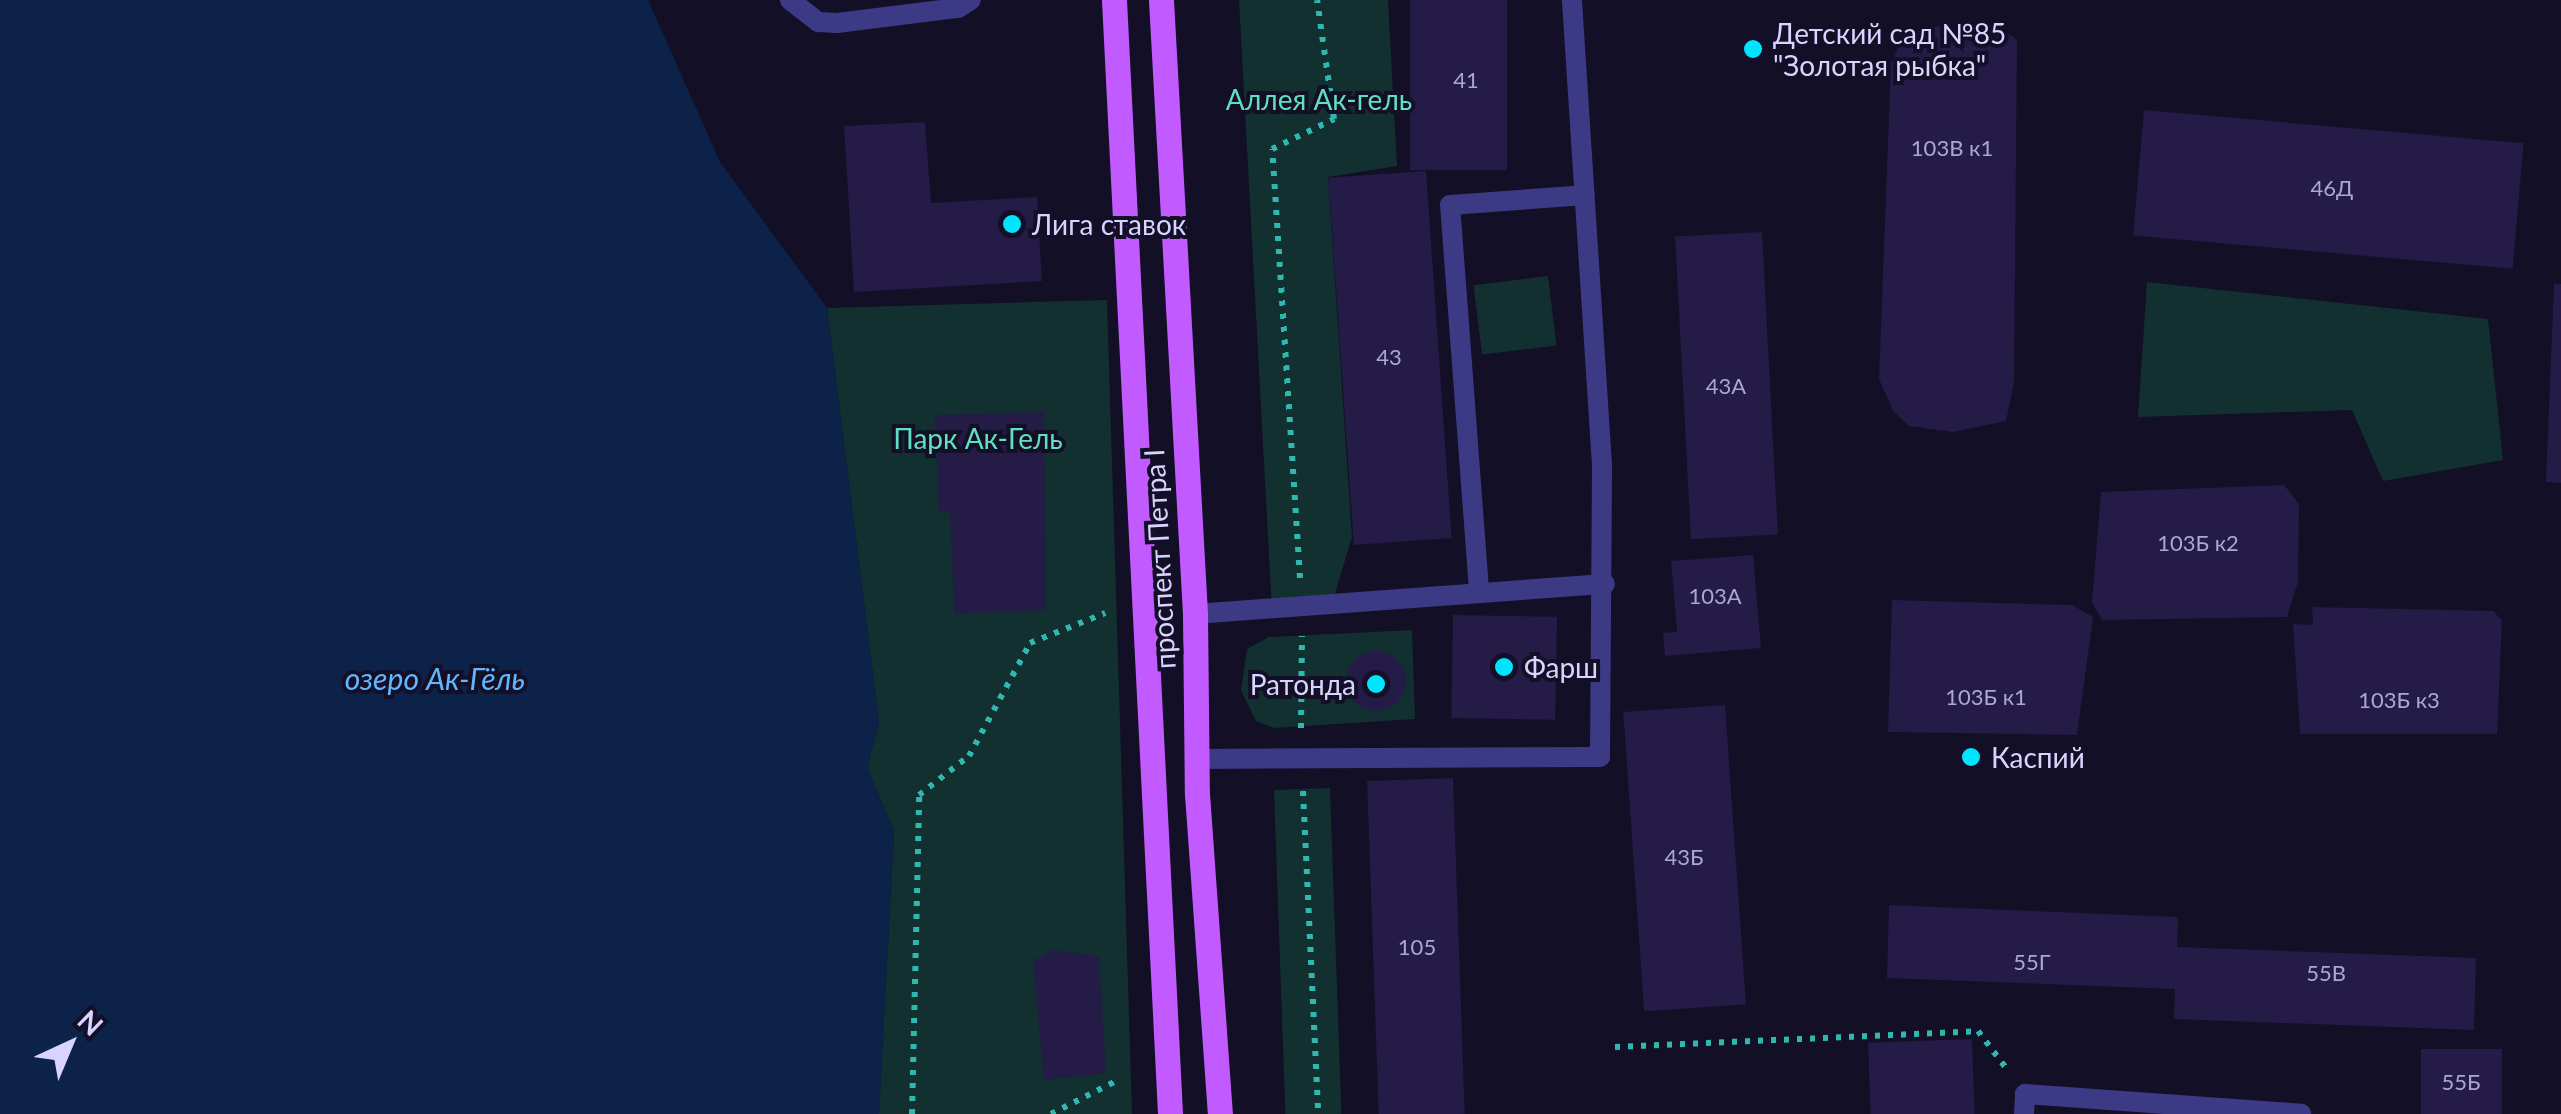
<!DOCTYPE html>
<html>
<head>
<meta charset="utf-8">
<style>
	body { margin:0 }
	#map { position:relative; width:2561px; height:1114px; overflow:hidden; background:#130f26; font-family:Lato,sans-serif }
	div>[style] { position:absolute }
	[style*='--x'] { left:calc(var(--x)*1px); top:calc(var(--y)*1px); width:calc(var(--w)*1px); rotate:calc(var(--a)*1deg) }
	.green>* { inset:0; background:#12302f; transform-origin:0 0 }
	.water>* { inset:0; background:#0c2248 }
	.building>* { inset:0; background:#241b47; transform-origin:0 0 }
	.round { border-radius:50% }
	.path>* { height:6px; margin-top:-3px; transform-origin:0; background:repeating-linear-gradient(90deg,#2fb8b0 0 5px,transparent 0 13px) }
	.lane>* { height:20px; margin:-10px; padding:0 10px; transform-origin:10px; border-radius:10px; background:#3d3a85 }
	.primary>* { height:25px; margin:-12.5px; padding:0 12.5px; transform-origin:12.5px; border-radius:12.5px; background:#c25bff }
	.dots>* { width:28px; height:28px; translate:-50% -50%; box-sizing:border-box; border:5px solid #130f26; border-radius:50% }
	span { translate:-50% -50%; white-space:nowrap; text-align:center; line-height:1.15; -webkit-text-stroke:8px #130f26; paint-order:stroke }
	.number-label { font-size:22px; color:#aca6d1 }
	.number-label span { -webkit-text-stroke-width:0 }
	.poi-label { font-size:28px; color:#d9d4ff }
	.left { translate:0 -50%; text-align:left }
	.right { translate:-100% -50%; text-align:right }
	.park-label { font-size:28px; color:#5fe0c0 }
	.street-label { font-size:28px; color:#d9d4ff }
	.water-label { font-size:30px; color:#62b6ff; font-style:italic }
	.north { position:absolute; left:20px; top:994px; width:100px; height:100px; -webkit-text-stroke:8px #130f26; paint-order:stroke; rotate:44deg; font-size:28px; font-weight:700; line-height:40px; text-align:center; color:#d9d4ff }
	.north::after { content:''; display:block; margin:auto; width:35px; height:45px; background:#d9d4ff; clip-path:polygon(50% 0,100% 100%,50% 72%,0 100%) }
</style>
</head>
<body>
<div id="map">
	<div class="green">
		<i style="clip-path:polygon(1239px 0,1388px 0,1397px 166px,1328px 177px,1352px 537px,1331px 607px,1272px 611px)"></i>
		<i style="left:1548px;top:276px;width:70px;height:75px;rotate:83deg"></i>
		<i style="clip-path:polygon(2147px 282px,2488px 319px,2503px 460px,2383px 481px,2352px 410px,2138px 417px)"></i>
		<i style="clip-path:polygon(1107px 300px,1132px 1114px,879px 1114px,894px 831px,867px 768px,879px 723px,827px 308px)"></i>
		<i style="clip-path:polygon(1412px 630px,1415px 719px,1274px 728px,1256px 721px,1241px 690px,1247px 649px,1269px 637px)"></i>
		<i style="left:1330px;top:788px;width:326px;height:56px;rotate:88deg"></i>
	</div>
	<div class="water">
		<i style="clip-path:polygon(0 0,648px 0,720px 162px,827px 308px,879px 723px,867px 768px,894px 831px,879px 1114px,0 1114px)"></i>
	</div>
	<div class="building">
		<i style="left:1410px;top:0;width:97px;height:170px"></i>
		<i style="clip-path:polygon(1923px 26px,2002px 29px,2017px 40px,2014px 383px,2006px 421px,1953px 432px,1909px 426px,1893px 411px,1879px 379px,1891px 63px,1903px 37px)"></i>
		<i style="left:2144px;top:110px;width:381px;height:126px;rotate:5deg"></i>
		<i style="clip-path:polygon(925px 122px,931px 203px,1037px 197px,1042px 281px,854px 292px,844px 126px)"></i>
		<i style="left:1426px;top:171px;width:368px;height:98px;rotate:86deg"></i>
		<i style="left:1762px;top:232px;width:303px;height:87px;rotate:87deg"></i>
		<i style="clip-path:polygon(2554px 284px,2561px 284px,2561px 483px,2546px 482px)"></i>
		<i style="clip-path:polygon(1044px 412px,1046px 610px,954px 614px,950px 512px,939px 513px,935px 415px)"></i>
		<i style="clip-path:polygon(2284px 485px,2299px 504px,2298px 582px,2287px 617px,2102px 620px,2092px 602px,2101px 492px)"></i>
		<i style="clip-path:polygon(1753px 555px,1761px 648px,1665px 656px,1663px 633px,1677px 632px,1671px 561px)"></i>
		<i style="clip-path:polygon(1892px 600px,2072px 605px,2093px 617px,2077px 735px,1888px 732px)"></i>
		<i style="clip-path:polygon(2312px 607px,2493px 611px,2502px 620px,2497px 734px,2300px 734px,2293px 624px,2313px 625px)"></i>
		<i style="left:1453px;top:615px;width:104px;height:103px;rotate:1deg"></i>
		<i class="round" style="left:1346px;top:651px;width:60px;height:60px"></i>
		<i style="left:1725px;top:705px;width:300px;height:102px;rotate:86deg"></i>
		<i style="left:1453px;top:778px;width:336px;height:86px;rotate:88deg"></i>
		<i style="clip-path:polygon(1889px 905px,2178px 917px,2177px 947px,2476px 958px,2474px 1030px,2174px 1019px,2175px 989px,1887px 978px)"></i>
		<i style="clip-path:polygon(1053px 950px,1099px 956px,1106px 1073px,1044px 1080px,1033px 961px)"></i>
		<i style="left:1972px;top:1039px;width:75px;height:104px;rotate:88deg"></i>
		<i style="left:2421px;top:1049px;width:81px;height:65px"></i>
	</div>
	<div class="path">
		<i style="--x:1300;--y:578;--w:430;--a:-93.7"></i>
		<i style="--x:1272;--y:149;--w:69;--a:-25.8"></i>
		<i style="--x:1334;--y:119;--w:120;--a:-98.1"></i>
		<i style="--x:1301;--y:728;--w:92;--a:-89.4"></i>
		<i style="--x:1303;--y:791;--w:323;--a:87.3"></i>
		<i style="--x:1615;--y:1047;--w:363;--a:-2.5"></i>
		<i style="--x:1978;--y:1031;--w:51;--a:52.9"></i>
		<i style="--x:912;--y:1114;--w:319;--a:-88.7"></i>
		<i style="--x:919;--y:795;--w:63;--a:-38"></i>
		<i style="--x:969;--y:756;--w:128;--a:-61.6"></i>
		<i style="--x:1030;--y:643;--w:81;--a:-21.8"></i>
		<i style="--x:1051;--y:1114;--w:77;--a:-26.9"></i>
	</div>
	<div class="lane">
		<i style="--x:790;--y:0;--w:36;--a:38"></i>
		<i style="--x:818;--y:22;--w:19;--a:3"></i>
		<i style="--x:837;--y:23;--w:122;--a:-7.1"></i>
		<i style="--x:958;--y:8;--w:15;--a:-32"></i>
		<i style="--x:1479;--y:590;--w:386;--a:-94.3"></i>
		<i style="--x:1450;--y:205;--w:135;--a:-4.2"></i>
		<i style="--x:1195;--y:614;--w:411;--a:-4.2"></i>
		<i style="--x:1196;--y:759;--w:404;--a:-0.3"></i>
		<i style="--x:1600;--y:757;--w:292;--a:-89.6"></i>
		<i style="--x:1602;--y:465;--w:466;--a:-93.7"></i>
		<i style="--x:2024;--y:1114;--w:20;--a:-87"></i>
		<i style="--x:2025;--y:1094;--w:277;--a:4.1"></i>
	</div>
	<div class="primary">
		<i style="--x:1114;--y:0;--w:1115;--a:87.12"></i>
		<i style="--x:1161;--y:0;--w:615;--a:86.83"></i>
		<i style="--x:1195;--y:614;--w:180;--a:89.4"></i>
		<i style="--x:1197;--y:794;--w:321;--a:85.9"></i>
	</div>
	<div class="dots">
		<i style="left:1753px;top:49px;background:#00e5ff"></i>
		<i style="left:1012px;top:224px;background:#00e5ff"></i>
		<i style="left:1504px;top:667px;background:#00e5ff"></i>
		<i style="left:1376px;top:684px;background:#00e5ff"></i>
		<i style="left:1971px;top:757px;background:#00e5ff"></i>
	</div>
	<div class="number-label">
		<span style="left:1466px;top:80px">41</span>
		<span style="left:1952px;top:148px">103В к1</span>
		<span style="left:2332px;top:188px">46Д</span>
		<span style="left:1389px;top:357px">43</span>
		<span style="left:1726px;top:386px">43А</span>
		<span style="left:2198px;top:543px">103Б к2</span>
		<span style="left:1715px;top:596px">103А</span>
		<span style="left:1986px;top:697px">103Б к1</span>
		<span style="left:2399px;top:700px">103Б к3</span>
		<span style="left:1684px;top:857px">43Б</span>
		<span style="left:1417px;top:947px">105</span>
		<span style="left:2032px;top:962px">55Г</span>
		<span style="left:2326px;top:973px">55В</span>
		<span style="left:2461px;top:1082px">55Б</span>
	</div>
	<div class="poi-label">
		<span class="left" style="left:1773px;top:49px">Детский сад №85<br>"Золотая рыбка"</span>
		<span class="left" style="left:1032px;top:224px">Лига ставок</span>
		<span class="left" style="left:1524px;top:667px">Фарш</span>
		<span class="right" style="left:1356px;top:684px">Ратонда</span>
		<span class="left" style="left:1991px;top:757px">Каспий</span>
	</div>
	<div class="park-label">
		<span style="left:1319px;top:99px">Аллея Ак-гель</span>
		<span style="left:978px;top:438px">Парк Ак-Гель</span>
	</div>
	<div class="street-label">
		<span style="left:1159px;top:559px;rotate:-93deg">проспект Петра I</span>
	</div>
	<div class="water-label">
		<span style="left:435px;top:678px">озеро Ак-Гёль</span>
	</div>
	<div class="north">N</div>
</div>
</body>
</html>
